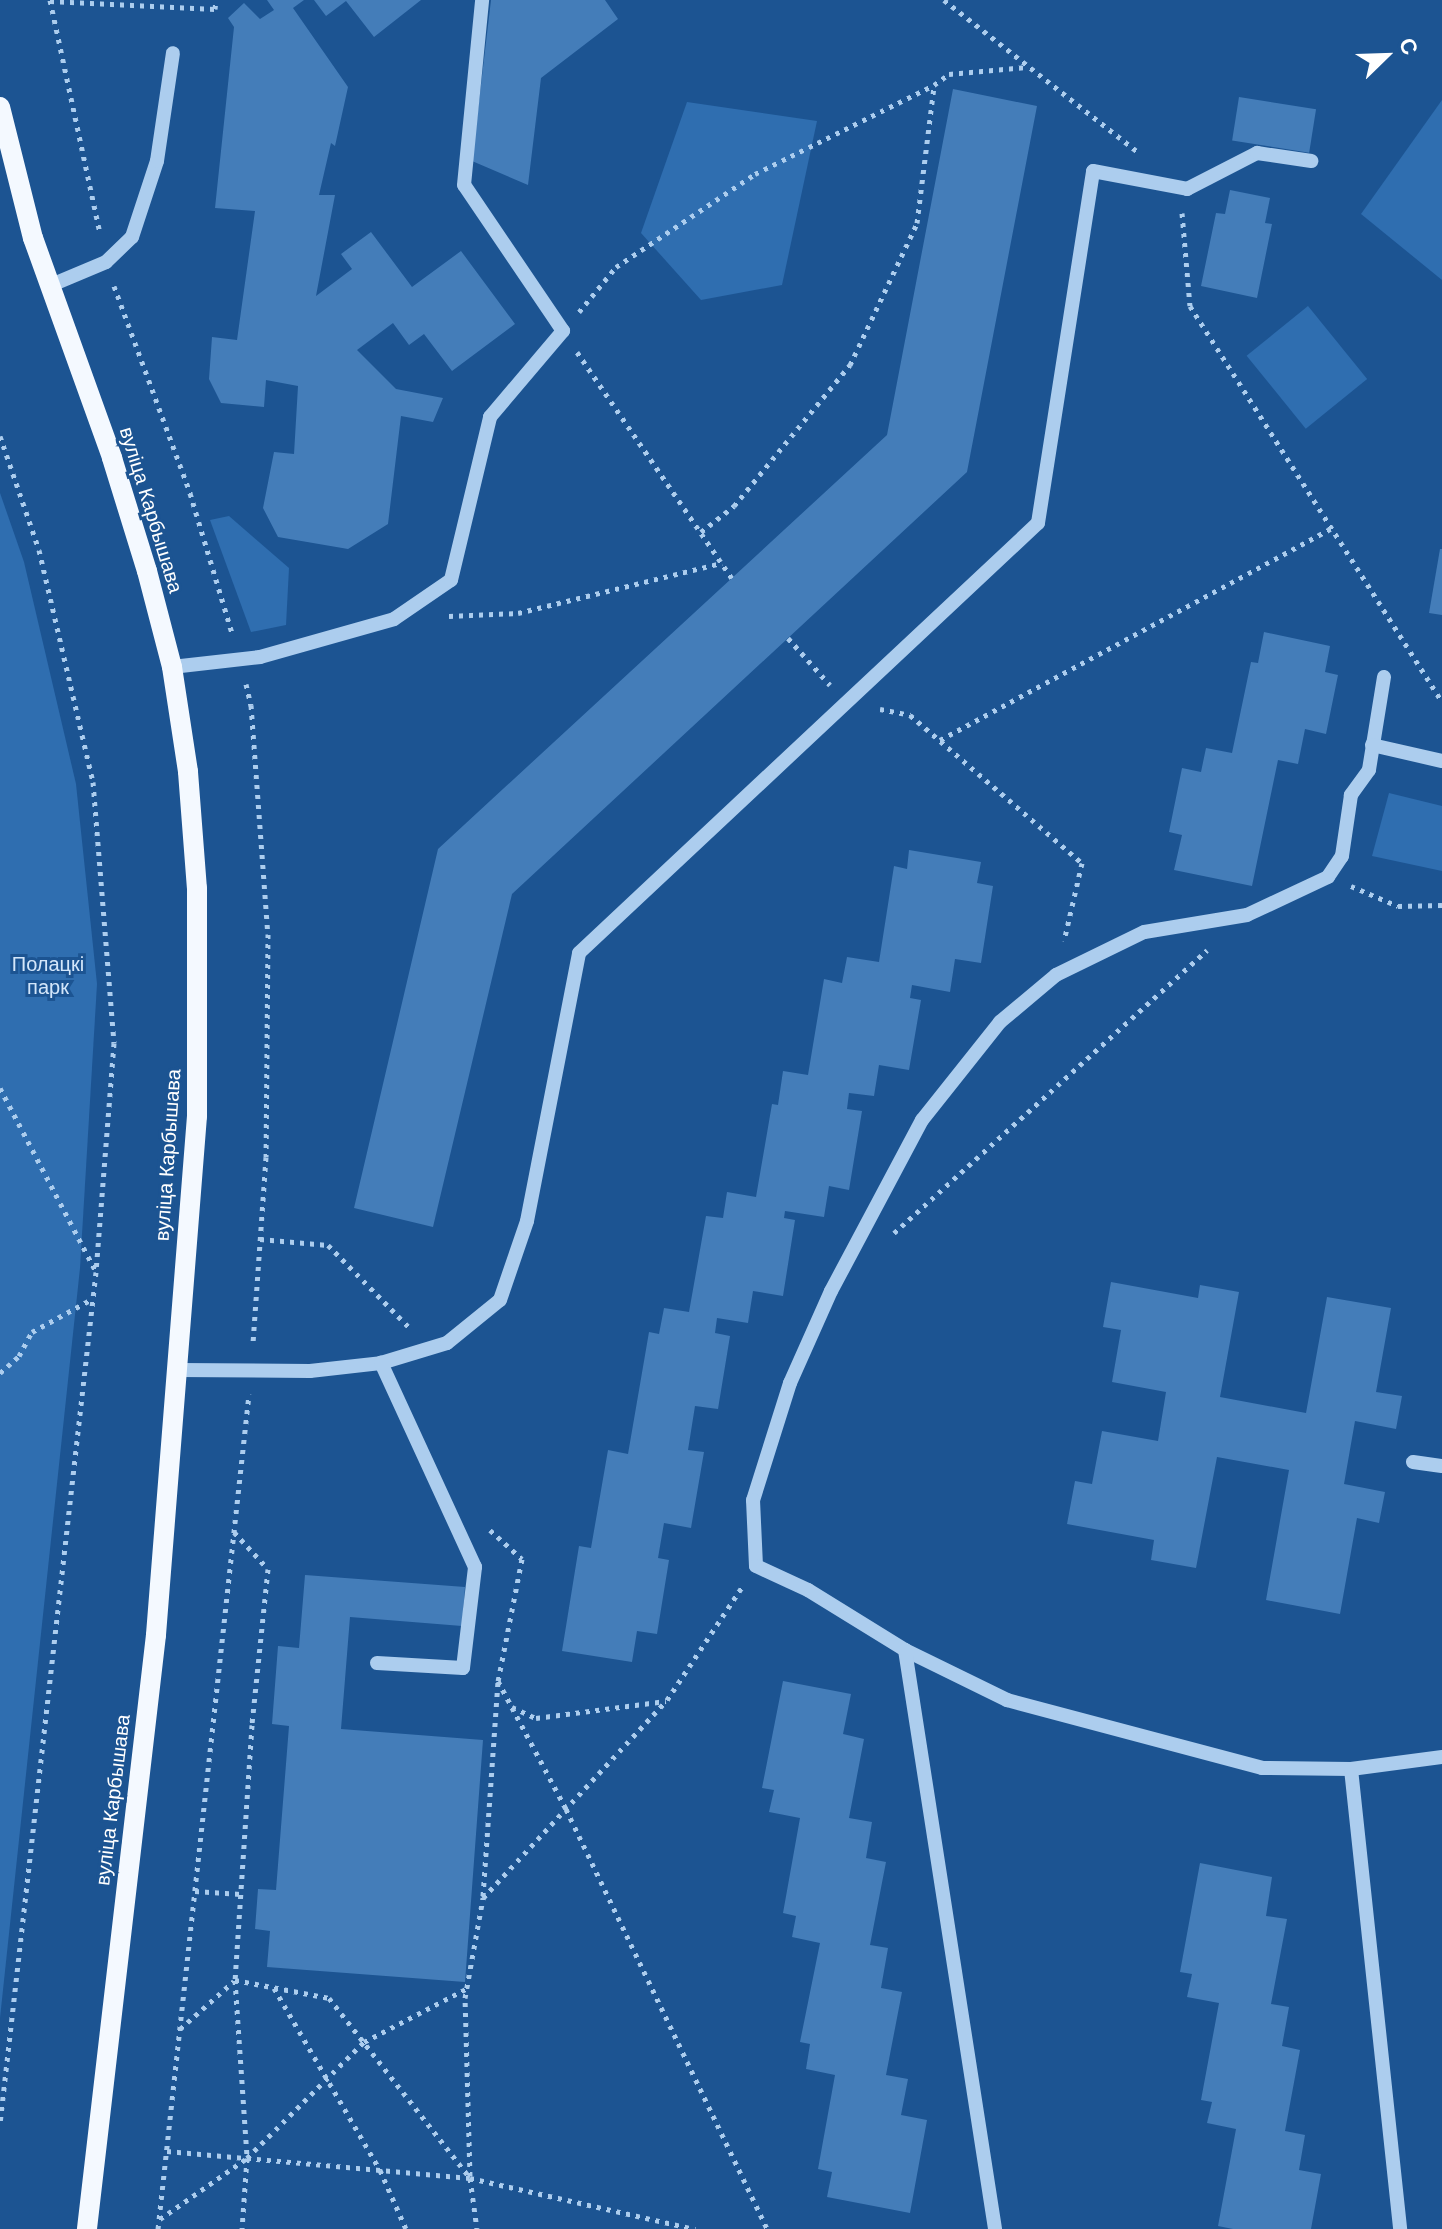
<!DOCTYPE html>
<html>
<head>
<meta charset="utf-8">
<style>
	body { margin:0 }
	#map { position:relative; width:1442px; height:2229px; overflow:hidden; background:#1c5492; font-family:Helvetica,sans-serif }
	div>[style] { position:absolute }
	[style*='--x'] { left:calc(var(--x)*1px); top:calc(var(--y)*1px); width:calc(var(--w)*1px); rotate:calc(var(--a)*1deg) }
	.green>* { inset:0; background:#2f6eb0; transform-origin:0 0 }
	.building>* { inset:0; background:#447db9; transform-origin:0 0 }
	.path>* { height:5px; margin-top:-2.5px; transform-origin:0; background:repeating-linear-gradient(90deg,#accdee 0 4px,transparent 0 10px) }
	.minor>* { height:14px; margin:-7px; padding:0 7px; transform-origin:7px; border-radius:7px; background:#accdee }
	.major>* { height:20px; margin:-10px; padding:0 10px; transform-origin:10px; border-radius:10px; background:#f4f9ff }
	span { translate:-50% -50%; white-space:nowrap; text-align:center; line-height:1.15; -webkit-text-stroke:6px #1c5492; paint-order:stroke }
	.street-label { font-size:20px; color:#fff }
	.park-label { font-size:20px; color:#d3e6fa }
	.north { position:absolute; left:1346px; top:16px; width:80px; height:80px; -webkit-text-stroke:6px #1c5492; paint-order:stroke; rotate:67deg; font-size:22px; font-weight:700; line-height:32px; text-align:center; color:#fff }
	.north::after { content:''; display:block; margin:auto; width:28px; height:36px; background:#fff; clip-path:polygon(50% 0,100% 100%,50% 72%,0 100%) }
</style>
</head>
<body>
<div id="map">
	<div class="green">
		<i style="clip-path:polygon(1442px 100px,1442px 280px,1361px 214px)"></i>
		<i style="clip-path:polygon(687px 102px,817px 121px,782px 285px,701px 300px,641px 233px)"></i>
		<i style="left:1308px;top:306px;width:94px;height:79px;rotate:51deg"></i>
		<i style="clip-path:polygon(0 493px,24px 562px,76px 784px,97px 984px,80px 1268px,0 2018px)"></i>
		<i style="clip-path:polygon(229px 516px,289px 568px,286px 625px,251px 632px,210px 520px)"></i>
		<i style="clip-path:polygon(1389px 793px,1442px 806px,1442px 871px,1372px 856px)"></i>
	</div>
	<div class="building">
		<i style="clip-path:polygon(267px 0,304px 0,293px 8px,348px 87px,335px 146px,331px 143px,319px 195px,335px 195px,316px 296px,352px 269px,341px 254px,371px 232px,412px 287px,461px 251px,515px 324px,452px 371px,424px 334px,409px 345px,393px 323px,357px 350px,396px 389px,443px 398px,433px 422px,401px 416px,388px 524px,348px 549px,278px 537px,263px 508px,274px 452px,294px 454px,298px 386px,266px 380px,264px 407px,221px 403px,209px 379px,212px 337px,237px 340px,255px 211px,215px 208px,234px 27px,228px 18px,244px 3px,260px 19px,274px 10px)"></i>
		<i style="clip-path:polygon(314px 0,421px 0,374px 37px,346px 1px,326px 16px)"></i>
		<i style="clip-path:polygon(491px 0,605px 0,618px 19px,541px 78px,528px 185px,472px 161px)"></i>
		<i style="clip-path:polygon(953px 89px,1037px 106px,967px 472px,512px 894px,433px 1227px,354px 1208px,438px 849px,887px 435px)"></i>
		<i style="left:1239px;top:97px;width:78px;height:44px;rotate:9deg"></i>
		<i style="clip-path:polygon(1230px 190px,1270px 198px,1265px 223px,1272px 224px,1257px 298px,1201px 286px,1216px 213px,1225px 214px)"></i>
		<i style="clip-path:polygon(1440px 549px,1442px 549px,1442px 615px,1429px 613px)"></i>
		<i style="clip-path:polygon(1264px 632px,1330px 646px,1325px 672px,1338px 675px,1326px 734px,1305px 729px,1298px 764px,1278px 760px,1252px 886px,1174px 870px,1182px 835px,1169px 832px,1182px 768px,1201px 772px,1206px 748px,1232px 753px,1251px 662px,1258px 663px)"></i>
		<i style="clip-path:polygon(909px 850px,981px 862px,977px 883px,993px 886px,981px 963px,955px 959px,950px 992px,912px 985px,910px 998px,921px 1000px,909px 1070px,879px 1065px,874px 1096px,849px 1093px,847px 1109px,862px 1111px,849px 1190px,829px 1186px,824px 1217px,785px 1211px,784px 1218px,795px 1220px,783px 1296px,753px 1291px,748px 1323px,717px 1318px,715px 1333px,730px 1336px,718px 1409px,695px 1406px,688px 1450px,704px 1452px,691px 1528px,664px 1523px,658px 1558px,669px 1560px,657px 1634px,637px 1631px,632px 1662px,562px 1651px,579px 1546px,591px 1548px,608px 1450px,628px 1454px,649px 1332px,659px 1334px,664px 1308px,689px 1312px,706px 1216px,723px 1218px,727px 1192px,756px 1197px,772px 1104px,778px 1105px,783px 1071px,808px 1075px,824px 979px,842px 983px,847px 957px,879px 962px,894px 866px,907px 869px)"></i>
		<i style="clip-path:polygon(1111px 1282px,1198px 1298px,1200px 1285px,1239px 1292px,1220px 1397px,1306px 1413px,1327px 1297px,1391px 1308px,1376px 1392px,1402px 1396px,1396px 1429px,1355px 1421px,1344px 1484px,1385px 1492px,1379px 1523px,1357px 1518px,1340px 1614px,1266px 1600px,1289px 1470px,1217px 1457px,1196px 1568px,1151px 1560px,1154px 1540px,1067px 1524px,1075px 1481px,1092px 1484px,1102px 1431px,1158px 1441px,1166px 1392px,1112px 1382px,1121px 1330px,1103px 1327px)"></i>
		<i style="clip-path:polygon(305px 1575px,465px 1587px,462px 1626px,350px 1617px,341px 1729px,483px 1740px,465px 1982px,267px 1967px,270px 1931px,255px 1929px,258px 1889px,276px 1890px,289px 1726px,272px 1724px,278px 1646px,299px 1648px)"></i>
		<i style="clip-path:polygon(783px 1681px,851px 1694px,843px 1734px,864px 1739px,849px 1818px,872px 1822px,866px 1858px,886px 1862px,870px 1945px,888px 1948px,881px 1988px,902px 1992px,886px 2075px,908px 2079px,901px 2115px,927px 2120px,910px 2213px,827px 2197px,832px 2172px,818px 2169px,835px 2075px,806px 2069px,810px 2044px,800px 2042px,820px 1943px,792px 1937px,796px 1916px,783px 1913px,800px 1818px,769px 1812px,774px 1790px,762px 1788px)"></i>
		<i style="clip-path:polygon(1200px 1863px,1272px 1877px,1266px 1916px,1287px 1919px,1271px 2004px,1289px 2007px,1282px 2046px,1300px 2050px,1285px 2131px,1305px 2135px,1299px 2170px,1321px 2174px,1311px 2229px,1233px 2229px,1218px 2226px,1236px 2129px,1207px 2123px,1212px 2102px,1201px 2100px,1219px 2003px,1187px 1997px,1192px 1974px,1180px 1972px)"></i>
	</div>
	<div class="path">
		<i style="--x:50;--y:0;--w:239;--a:77.9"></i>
		<i style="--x:944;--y:0;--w:246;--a:38.1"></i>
		<i style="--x:50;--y:1;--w:165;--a:2.8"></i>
		<i style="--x:215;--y:9;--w:9;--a:-84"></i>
		<i style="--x:1182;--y:213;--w:93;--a:85.1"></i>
		<i style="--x:1190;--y:306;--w:469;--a:57.5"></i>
		<i style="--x:114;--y:286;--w:221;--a:69.8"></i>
		<i style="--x:190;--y:493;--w:149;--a:73.3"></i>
		<i style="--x:579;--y:312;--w:58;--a:-50.6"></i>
		<i style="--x:616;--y:267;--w:167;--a:-33.8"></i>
		<i style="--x:755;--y:174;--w:200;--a:-26.4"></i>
		<i style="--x:934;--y:85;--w:19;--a:-36"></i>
		<i style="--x:949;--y:74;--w:78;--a:-5.1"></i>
		<i style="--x:577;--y:352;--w:274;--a:55.6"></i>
		<i style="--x:0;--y:436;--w:120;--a:71.1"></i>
		<i style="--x:39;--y:550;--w:238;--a:76.9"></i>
		<i style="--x:93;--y:782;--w:262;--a:85.4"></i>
		<i style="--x:114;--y:1043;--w:230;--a:94.5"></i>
		<i style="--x:96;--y:1272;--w:857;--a:96.43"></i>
		<i style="--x:701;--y:532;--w:42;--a:-38.2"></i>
		<i style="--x:734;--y:506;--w:183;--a:-50.6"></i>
		<i style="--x:850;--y:365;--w:157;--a:-64.7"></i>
		<i style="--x:917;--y:223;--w:138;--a:-82.9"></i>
		<i style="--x:449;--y:616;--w:69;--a:-2.5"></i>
		<i style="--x:518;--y:613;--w:210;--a:-13.8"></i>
		<i style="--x:788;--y:638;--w:63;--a:48.2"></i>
		<i style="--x:246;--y:684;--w:22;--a:77"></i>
		<i style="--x:251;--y:705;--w:230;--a:85.8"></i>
		<i style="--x:268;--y:934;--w:223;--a:90.5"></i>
		<i style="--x:266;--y:1157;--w:187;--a:94"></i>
		<i style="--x:880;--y:709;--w:31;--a:11"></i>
		<i style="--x:910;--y:715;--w:227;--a:40.7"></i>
		<i style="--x:1082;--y:863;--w:80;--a:103"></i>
		<i style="--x:940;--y:740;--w:444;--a:-28.4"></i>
		<i style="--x:1351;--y:886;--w:51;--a:23.1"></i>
		<i style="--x:1398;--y:906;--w:44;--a:-1.3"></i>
		<i style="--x:0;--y:1088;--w:208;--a:62.4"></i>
		<i style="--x:894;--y:1233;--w:422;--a:-42.1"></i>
		<i style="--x:260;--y:1239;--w:68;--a:5"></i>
		<i style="--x:328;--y:1245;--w:115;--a:45.4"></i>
		<i style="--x:0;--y:1373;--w:25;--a:-42"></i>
		<i style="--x:19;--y:1356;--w:27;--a:-62"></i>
		<i style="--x:32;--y:1332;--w:68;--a:-28.8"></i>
		<i style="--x:490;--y:1530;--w:43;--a:42.2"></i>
		<i style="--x:522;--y:1559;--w:124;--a:101.1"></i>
		<i style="--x:498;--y:1681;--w:145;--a:62"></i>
		<i style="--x:566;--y:1809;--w:466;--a:64.4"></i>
		<i style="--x:234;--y:1532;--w:50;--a:47.4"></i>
		<i style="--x:268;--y:1569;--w:157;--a:95.9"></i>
		<i style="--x:252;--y:1725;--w:256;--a:93.8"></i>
		<i style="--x:235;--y:1980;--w:96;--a:10.8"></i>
		<i style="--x:329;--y:1998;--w:229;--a:51.9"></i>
		<i style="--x:470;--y:2178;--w:51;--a:82.2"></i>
		<i style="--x:512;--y:1707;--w:26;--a:25"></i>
		<i style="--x:536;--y:1718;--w:131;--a:-7.5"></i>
		<i style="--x:195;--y:1891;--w:46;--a:3.7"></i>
		<i style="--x:483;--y:1896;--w:215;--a:-86"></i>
		<i style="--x:235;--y:1980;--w:178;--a:86.1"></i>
		<i style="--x:247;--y:2158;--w:71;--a:94"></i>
		<i style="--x:274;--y:1988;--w:211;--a:59.8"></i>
		<i style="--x:380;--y:2170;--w:64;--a:66.2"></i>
		<i style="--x:180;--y:2029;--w:72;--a:-41.6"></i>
		<i style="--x:167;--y:2151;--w:304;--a:5.1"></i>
		<i style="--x:470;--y:2178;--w:231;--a:12.8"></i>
		<i style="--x:470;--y:2176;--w:178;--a:-91.6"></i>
		<i style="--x:465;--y:1998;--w:102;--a:-79.8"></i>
		<i style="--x:483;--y:1898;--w:270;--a:-47.1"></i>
		<i style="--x:667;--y:1700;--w:136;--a:-56.4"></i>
		<i style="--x:160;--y:2219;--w:106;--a:-35"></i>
		<i style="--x:247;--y:2158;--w:165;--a:-44.8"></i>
		<i style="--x:364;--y:2042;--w:115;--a:-27.5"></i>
		<i style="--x:158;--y:2229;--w:840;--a:-83.78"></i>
	</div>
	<div class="minor">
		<i style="--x:49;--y:286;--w:62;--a:-22.8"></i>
		<i style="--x:106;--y:262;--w:36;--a:-44"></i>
		<i style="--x:132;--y:237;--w:80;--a:-71.8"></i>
		<i style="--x:157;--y:161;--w:109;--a:-81.6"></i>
		<i style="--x:172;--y:667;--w:89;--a:-6.5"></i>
		<i style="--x:260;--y:657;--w:139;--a:-15.8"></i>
		<i style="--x:394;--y:619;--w:69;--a:-34.4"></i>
		<i style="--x:451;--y:580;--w:168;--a:-76.5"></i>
		<i style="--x:490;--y:417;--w:113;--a:-49.7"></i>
		<i style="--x:563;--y:331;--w:176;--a:-124.1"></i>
		<i style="--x:464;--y:185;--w:186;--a:-84.4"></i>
		<i style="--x:1384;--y:677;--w:94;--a:99.2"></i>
		<i style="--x:1369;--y:770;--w:31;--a:126"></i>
		<i style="--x:1351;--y:795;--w:62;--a:98.4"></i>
		<i style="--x:1342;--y:856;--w:25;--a:124"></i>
		<i style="--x:1328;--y:877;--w:89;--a:154.9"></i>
		<i style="--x:1247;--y:915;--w:104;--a:170.6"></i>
		<i style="--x:1144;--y:932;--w:98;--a:154"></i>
		<i style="--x:1056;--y:975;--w:73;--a:140"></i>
		<i style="--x:1000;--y:1022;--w:125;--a:128.5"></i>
		<i style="--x:922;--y:1120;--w:194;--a:118"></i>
		<i style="--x:831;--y:1291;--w:101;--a:114"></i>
		<i style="--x:790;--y:1383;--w:123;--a:107.5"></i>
		<i style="--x:753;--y:1500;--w:66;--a:87.4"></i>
		<i style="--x:756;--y:1566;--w:57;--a:24.8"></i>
		<i style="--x:808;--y:1590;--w:114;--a:31.7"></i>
		<i style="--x:905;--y:1650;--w:114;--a:26.1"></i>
		<i style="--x:1007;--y:1700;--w:264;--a:14.9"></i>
		<i style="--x:1262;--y:1768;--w:89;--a:0.6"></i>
		<i style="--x:1351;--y:1769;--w:92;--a:-7.5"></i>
		<i style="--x:1372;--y:745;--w:72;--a:12.9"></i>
		<i style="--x:178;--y:1370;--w:132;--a:0.4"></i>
		<i style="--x:310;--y:1371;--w:71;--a:-6.4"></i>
		<i style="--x:381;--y:1363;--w:69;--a:-16.9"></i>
		<i style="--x:447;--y:1343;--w:68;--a:-39.1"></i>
		<i style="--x:500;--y:1300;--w:83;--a:-71.1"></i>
		<i style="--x:527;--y:1221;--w:273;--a:-79"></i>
		<i style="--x:579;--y:953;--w:629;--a:-43.13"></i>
		<i style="--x:1038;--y:523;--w:356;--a:-81.1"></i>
		<i style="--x:1093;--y:171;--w:96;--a:10.8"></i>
		<i style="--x:1187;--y:189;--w:79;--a:-27.2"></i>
		<i style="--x:1257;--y:153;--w:55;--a:8.4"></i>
		<i style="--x:1413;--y:1462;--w:29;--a:8"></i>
		<i style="--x:905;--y:1650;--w:586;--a:81.16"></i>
		<i style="--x:377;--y:1663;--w:86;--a:3.3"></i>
		<i style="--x:463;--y:1668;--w:102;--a:-83.2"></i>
		<i style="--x:475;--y:1567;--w:225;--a:-114.7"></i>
		<i style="--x:1351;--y:1769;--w:463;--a:83.9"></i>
	</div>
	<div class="major">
		<i style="--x:0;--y:107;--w:135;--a:75.9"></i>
		<i style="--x:33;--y:238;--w:234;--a:70.2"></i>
		<i style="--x:112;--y:458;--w:118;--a:72.8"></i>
		<i style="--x:147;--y:571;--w:99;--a:75.4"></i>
		<i style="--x:172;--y:667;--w:106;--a:81.3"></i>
		<i style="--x:188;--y:772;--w:116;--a:85.6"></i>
		<i style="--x:197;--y:888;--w:228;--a:90"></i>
		<i style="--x:197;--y:1116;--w:521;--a:94.52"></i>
		<i style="--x:156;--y:1635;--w:598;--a:96.63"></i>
	</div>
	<div class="street-label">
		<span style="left:151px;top:510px;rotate:73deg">вуліца Карбышава</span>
		<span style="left:168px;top:1155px;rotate:-86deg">вуліца Карбышава</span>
		<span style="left:113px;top:1800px;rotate:-83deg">вуліца Карбышава</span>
	</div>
	<div class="park-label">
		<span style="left:48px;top:976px">Полацкі<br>парк</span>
	</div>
	<div class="north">С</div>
</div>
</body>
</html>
